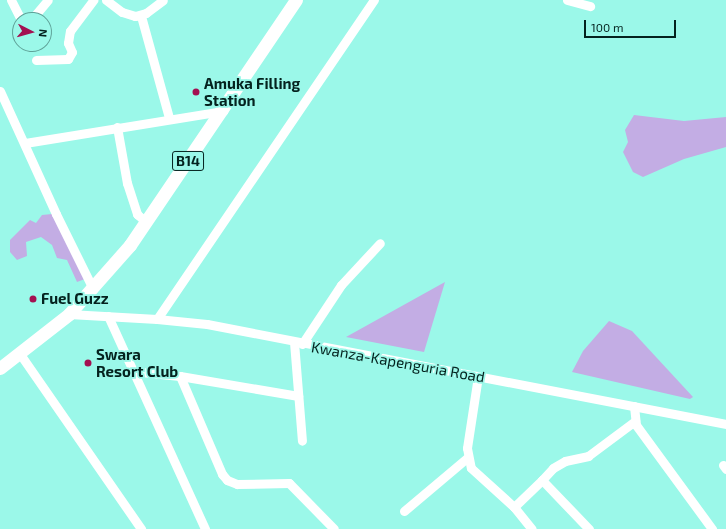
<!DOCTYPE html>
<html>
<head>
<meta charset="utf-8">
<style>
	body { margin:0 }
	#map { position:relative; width:726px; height:529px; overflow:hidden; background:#9bf8e9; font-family:"Exo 2",sans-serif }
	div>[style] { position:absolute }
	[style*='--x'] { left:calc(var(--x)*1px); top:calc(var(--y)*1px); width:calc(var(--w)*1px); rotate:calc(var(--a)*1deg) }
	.green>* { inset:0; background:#c3ade4 }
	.minor>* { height:9px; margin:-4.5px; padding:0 4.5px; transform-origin:4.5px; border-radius:4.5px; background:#fff }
	.highway>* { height:13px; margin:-6.5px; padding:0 6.5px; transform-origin:6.5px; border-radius:6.5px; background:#fff }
	.dots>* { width:11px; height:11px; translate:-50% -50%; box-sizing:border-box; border:2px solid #9bf8e9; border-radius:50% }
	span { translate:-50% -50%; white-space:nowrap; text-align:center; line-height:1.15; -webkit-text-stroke:3.5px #9bf8e9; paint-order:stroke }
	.shield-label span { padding:1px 3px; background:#9bf8e9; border:1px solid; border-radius:3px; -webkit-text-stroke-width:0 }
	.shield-label { font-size:14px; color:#04221e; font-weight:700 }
	.poi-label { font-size:15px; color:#04221e; font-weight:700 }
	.left { translate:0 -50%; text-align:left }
	.street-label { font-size:15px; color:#04221e }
	.north { position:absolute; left:12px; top:12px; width:40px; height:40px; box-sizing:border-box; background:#9bf8e9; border:1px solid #5fa298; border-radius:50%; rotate:96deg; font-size:11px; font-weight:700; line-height:16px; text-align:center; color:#04221e }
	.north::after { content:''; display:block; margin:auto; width:14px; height:18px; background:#a31051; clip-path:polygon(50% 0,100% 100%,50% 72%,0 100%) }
	.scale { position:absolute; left:584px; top:20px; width:92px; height:18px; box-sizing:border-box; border:2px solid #04221e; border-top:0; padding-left:5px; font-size:12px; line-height:14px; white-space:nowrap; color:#04221e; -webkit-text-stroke:3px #9bf8e9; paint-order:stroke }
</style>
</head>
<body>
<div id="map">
	<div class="green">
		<i style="clip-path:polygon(634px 115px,684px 121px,726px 117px,726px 147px,684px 159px,643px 177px,633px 172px,623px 152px,628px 142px,625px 130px)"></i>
		<i style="clip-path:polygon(52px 214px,85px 279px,77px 282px,67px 260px,57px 258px,52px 245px,41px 237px,26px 242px,27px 256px,17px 260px,10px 252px,10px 240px,30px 220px,36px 223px,42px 215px)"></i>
		<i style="clip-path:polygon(445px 282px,424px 352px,346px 337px)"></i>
		<i style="clip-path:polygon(609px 321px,632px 331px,693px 397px,690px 399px,572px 372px,583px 351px)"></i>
	</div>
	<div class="minor">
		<i style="--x:11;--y:0;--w:22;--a:63"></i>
		<i style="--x:106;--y:0;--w:20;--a:37"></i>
		<i style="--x:122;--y:12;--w:14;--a:17"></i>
		<i style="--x:135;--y:16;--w:11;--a:-15"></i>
		<i style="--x:146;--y:13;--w:21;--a:-37"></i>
		<i style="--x:567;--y:0;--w:24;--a:15"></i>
		<i style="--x:141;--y:16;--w:106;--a:74.6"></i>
		<i style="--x:31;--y:20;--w:26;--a:-50"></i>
		<i style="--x:36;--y:60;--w:32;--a:-2"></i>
		<i style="--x:68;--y:59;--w:8;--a:-60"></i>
		<i style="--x:72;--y:52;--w:10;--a:-114"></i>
		<i style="--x:68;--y:43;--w:12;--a:-81"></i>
		<i style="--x:70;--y:31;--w:39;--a:-53"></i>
		<i style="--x:0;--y:91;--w:135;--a:65.5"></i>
		<i style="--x:56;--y:214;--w:84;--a:63.7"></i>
		<i style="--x:117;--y:127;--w:57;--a:79.9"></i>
		<i style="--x:127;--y:183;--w:33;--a:72"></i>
		<i style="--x:137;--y:214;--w:12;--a:42"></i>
		<i style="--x:25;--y:143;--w:201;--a:-9.2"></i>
		<i style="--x:69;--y:314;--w:88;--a:3.3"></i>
		<i style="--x:157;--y:319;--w:50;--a:5.7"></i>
		<i style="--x:207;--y:324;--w:529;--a:10.91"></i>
		<i style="--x:108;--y:316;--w:234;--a:65.5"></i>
		<i style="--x:157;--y:319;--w:386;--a:-55.8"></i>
		<i style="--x:294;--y:342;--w:99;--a:85.4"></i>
		<i style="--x:302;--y:344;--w:71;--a:-56.5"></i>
		<i style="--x:341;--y:285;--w:57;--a:-47.1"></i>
		<i style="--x:20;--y:354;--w:213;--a:55.3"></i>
		<i style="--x:131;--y:371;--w:49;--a:5.8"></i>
		<i style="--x:180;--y:376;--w:120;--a:9.6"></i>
		<i style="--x:180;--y:376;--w:107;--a:66.8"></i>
		<i style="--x:222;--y:474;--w:8;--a:50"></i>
		<i style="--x:227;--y:480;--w:11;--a:22"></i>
		<i style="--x:237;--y:484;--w:52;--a:-1.1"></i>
		<i style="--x:289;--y:483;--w:64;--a:45.6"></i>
		<i style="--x:478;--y:376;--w:73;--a:98.7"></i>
		<i style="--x:467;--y:448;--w:20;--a:79"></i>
		<i style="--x:471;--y:468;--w:58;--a:42.2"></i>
		<i style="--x:514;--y:507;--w:28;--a:51"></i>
		<i style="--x:634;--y:406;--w:19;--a:84"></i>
		<i style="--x:636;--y:425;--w:129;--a:53.8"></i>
		<i style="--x:723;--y:465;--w:5;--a:53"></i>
		<i style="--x:542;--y:480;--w:16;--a:-47"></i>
		<i style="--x:553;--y:468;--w:14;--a:-30"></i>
		<i style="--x:565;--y:461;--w:24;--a:-12"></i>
		<i style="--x:588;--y:456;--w:59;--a:-36.7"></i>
		<i style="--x:514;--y:507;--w:39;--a:-44"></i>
		<i style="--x:542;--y:480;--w:68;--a:46.2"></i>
		<i style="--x:404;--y:511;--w:82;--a:-40.1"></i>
	</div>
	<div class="highway">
		<i style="--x:0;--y:368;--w:88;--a:-38"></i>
		<i style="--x:69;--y:314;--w:92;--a:-48.5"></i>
		<i style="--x:130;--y:245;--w:296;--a:-55.9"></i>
	</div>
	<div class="dots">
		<i style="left:196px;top:92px;background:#a31051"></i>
		<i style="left:33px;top:299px;background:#a31051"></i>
		<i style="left:88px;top:363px;background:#a31051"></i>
	</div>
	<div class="shield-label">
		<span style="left:188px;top:161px">B14</span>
	</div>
	<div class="poi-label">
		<span class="left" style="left:204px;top:92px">Amuka Filling<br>Station</span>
		<span class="left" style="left:41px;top:299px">Fuel Guzz</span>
		<span class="left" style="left:96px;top:363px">Swara<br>Resort Club</span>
	</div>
	<div class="street-label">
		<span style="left:398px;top:362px;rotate:10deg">Kwanza-Kapenguria Road</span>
	</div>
	<div class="north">N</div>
	<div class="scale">100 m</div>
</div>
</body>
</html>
